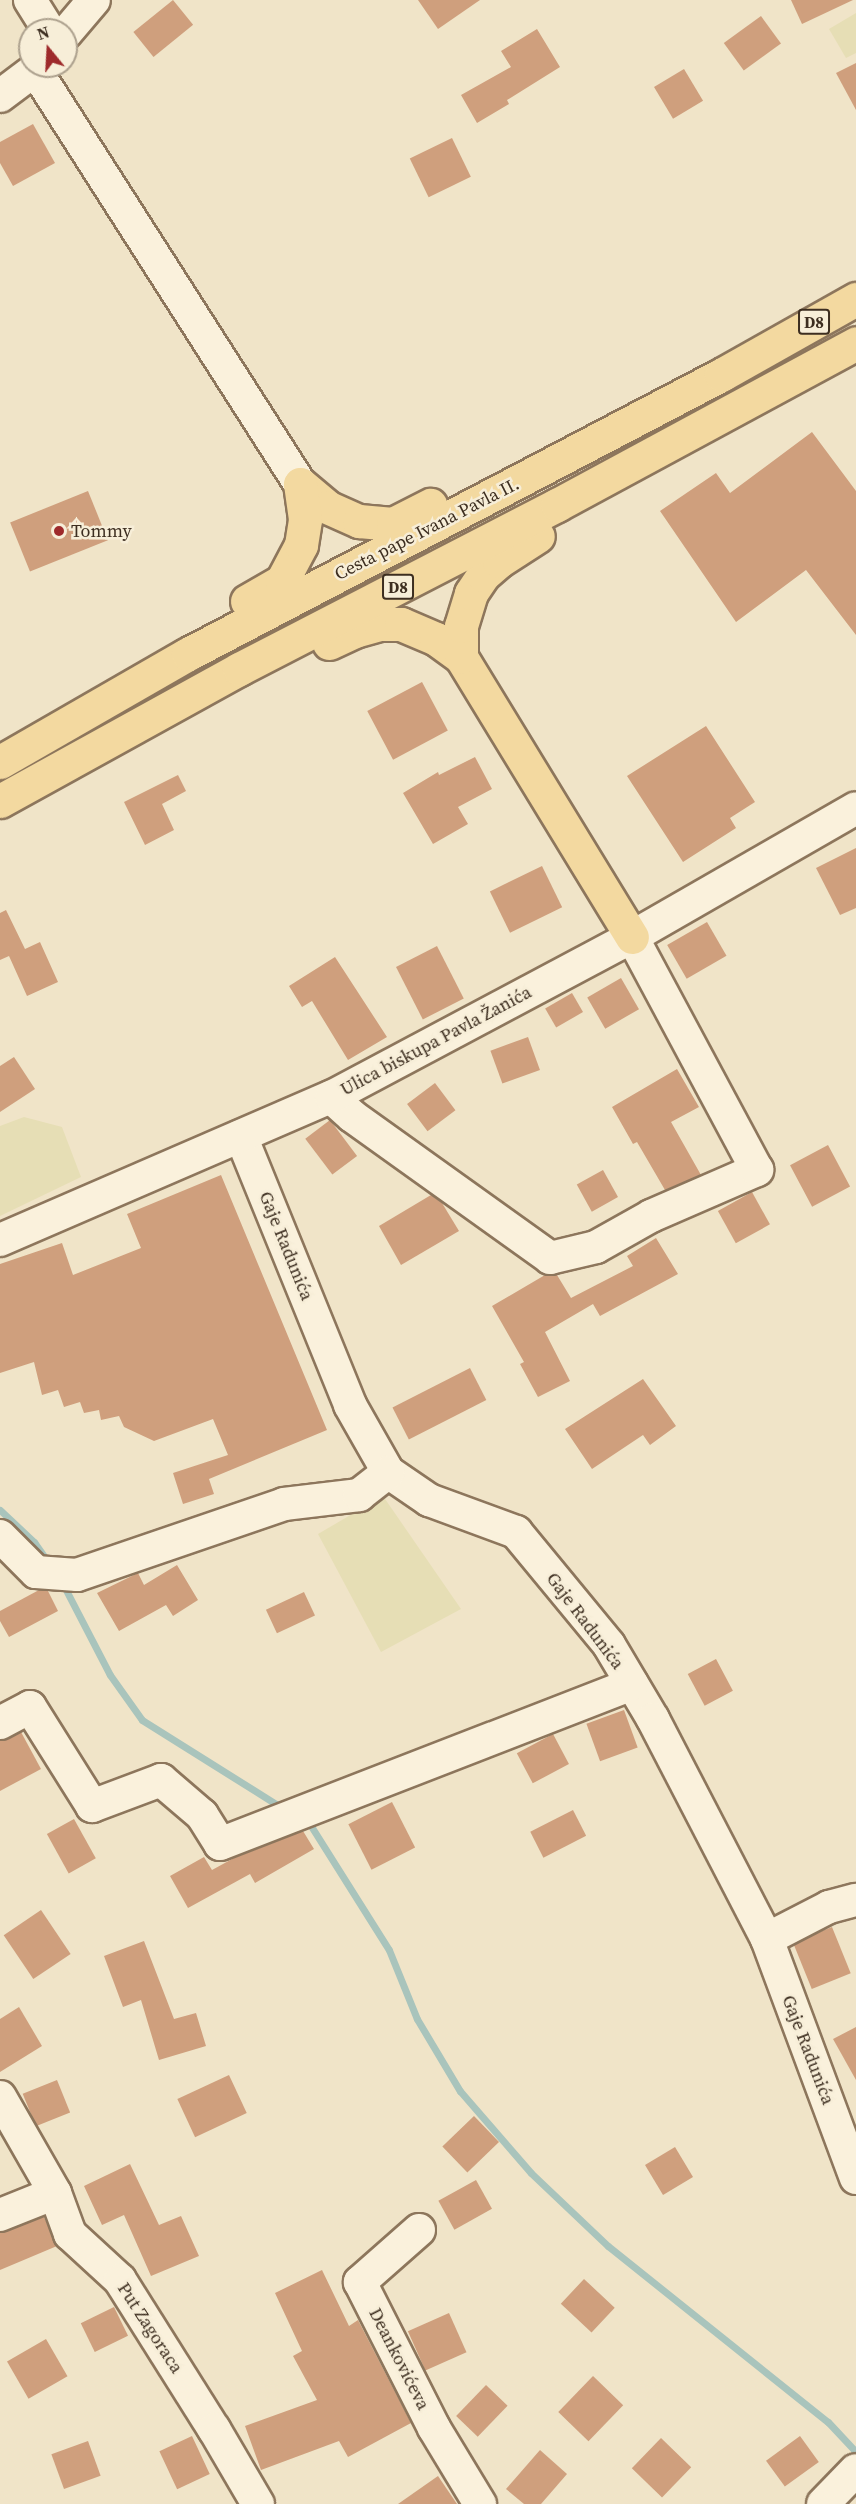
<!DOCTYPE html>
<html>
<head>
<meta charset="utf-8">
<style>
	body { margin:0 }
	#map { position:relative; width:856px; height:2504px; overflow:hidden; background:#f0e4c8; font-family:"Source Serif 4",serif }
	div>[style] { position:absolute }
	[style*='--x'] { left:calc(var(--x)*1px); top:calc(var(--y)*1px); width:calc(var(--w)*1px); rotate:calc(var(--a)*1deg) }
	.farmland>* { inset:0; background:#e6deb5 }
	.stream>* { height:7px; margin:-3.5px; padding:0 3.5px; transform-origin:3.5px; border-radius:3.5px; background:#a9c4bc }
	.building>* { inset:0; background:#cf9f7d; transform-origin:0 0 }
	.roads { filter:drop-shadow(2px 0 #8d765c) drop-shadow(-2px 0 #8d765c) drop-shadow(0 2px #8d765c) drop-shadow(0 -2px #8d765c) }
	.minor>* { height:32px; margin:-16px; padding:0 16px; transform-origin:16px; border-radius:16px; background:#faf1dc }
	.major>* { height:33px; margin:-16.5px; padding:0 16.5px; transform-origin:16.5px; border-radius:16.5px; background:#f3d9a0 }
	.dots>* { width:16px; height:16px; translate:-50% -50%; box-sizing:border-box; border:3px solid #f7eed8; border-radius:50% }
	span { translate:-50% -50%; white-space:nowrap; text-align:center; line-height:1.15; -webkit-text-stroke:5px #f7eed8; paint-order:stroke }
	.shield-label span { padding:2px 4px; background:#f7eed8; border:2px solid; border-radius:4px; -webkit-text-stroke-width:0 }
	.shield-label { font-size:16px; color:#3d2e20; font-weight:700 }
	.street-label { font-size:18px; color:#3d2e20 }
	.poi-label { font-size:18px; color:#3d2e20 }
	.left { translate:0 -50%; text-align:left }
	.north { position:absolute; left:18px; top:18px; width:60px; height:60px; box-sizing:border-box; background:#f7eed8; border:2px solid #ada18e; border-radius:50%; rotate:342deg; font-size:16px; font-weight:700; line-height:24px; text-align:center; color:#3d2e20 }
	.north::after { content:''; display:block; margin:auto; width:21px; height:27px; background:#9e2a2b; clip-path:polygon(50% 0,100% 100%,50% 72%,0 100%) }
</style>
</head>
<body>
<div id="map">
	<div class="farmland">
		<i style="clip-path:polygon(856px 13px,856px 53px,846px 58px,829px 29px)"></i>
		<i style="clip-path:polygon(24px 1117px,62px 1127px,81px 1177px,0 1216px,0 1126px)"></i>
		<i style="clip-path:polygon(383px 1496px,461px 1609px,381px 1652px,318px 1534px)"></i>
	</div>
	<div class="stream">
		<i style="--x:0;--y:1510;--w:47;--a:43.3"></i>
		<i style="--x:34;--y:1542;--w:16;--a:55"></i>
		<i style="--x:67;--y:1592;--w:93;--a:62.6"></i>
		<i style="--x:110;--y:1675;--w:55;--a:54.6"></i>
		<i style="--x:142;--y:1720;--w:158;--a:32.1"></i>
		<i style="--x:311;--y:1826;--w:146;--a:57.8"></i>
		<i style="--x:389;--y:1950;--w:74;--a:67.9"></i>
		<i style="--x:417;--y:2019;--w:84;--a:59.2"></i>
		<i style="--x:460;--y:2091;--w:108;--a:49.1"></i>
		<i style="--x:531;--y:2173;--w:106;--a:43.5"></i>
		<i style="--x:608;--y:2246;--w:282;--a:38.7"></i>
		<i style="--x:828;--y:2422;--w:41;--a:47"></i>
	</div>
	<div class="building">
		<i style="left:173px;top:0;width:32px;height:51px;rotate:51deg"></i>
		<i style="clip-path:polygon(418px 0,480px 0,438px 29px)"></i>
		<i style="clip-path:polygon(791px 0,853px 0,802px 24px)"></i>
		<i style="left:761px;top:16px;width:34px;height:46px;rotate:54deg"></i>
		<i style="clip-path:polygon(537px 29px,560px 67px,507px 100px,509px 104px,477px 123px,461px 95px,511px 67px,501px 51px)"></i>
		<i style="clip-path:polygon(856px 63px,856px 110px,836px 73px)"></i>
		<i style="left:684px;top:69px;width:37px;height:35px;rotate:59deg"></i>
		<i style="clip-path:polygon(33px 124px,55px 163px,13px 186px,0 163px,0 142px)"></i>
		<i style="left:452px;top:138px;width:43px;height:47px;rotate:64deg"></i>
		<i style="clip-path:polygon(812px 432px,856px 491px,856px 635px,806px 570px,736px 622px,660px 511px,716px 473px,730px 493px)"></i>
		<i style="left:88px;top:491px;width:53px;height:84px;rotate:68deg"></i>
		<i style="left:422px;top:682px;width:55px;height:62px;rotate:62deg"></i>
		<i style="clip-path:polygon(706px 726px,755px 802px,730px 818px,736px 828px,683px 862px,627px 776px)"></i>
		<i style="clip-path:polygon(475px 757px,492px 789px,458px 807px,468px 824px,433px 844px,403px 793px,438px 772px,439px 775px)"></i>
		<i style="clip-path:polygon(178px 775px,186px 791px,162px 804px,174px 830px,145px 845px,124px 802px)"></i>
		<i style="clip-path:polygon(856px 848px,856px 908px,840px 915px,816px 868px)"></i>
		<i style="left:542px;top:866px;width:46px;height:58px;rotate:64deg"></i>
		<i style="clip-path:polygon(6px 910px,25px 949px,40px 942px,58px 982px,27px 996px,9px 956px,0 960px,0 913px)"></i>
		<i style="left:707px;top:922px;width:39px;height:46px;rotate:60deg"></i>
		<i style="left:437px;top:946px;width:59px;height:46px;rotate:63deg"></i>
		<i style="clip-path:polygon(335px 957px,387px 1037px,348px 1060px,312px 1001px,302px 1007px,289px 986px)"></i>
		<i style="left:621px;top:978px;width:36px;height:39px;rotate:60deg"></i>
		<i style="left:572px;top:993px;width:22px;height:31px;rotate:60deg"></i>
		<i style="left:528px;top:1037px;width:35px;height:40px;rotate:70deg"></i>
		<i style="clip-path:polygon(14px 1057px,35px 1089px,0 1112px,0 1066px)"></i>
		<i style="clip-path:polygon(677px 1069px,699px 1107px,671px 1122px,701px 1175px,665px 1190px,637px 1142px,633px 1144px,612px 1107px)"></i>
		<i style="left:435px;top:1083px;width:34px;height:35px;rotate:53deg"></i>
		<i style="left:330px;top:1120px;width:45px;height:31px;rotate:53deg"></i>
		<i style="left:828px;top:1145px;width:47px;height:43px;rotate:62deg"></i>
		<i style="left:603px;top:1170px;width:31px;height:30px;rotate:61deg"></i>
		<i style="clip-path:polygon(221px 1175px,327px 1430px,209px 1479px,214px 1494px,183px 1504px,173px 1473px,228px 1455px,213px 1419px,154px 1441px,124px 1427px,119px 1416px,101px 1420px,99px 1410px,84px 1413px,80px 1402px,64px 1407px,58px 1390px,42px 1395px,34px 1362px,0 1373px,0 1264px,62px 1243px,73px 1275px,141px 1248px,127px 1214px)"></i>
		<i style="left:752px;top:1192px;width:37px;height:39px;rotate:61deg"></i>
		<i style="clip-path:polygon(431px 1195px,442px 1203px,459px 1231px,401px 1265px,379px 1226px)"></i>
		<i style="clip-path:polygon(656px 1238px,678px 1274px,600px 1316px,593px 1304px,545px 1332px,570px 1381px,538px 1397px,520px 1364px,524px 1362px,492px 1306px,545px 1275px,557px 1275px,571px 1298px,633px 1266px,627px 1256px)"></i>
		<i style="left:470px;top:1368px;width:36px;height:87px;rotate:63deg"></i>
		<i style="clip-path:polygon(643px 1379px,676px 1426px,650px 1445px,643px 1435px,592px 1469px,565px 1429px)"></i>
		<i style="clip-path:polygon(177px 1565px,198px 1600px,173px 1616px,166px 1605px,119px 1631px,97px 1593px,138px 1573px,144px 1585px)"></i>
		<i style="clip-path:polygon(39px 1590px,48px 1591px,58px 1611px,9px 1637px,0 1621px,0 1611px)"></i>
		<i style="left:304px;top:1592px;width:26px;height:42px;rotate:65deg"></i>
		<i style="left:716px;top:1659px;width:36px;height:32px;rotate:62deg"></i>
		<i style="left:624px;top:1710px;width:40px;height:40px;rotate:70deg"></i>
		<i style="clip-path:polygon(21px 1732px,41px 1769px,0 1791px,0 1741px)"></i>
		<i style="left:553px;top:1734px;width:34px;height:41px;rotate:62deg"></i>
		<i style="left:392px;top:1802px;width:51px;height:49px;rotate:63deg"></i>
		<i style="left:573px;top:1810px;width:29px;height:48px;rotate:63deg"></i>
		<i style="left:74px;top:1819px;width:45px;height:31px;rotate:61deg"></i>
		<i style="clip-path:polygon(303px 1831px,314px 1849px,255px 1883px,250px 1874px,188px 1908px,170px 1876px,204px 1857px,212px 1870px,234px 1858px)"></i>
		<i style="left:41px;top:1910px;width:53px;height:45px;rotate:56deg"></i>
		<i style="left:832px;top:1927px;width:50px;height:42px;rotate:68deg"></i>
		<i style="clip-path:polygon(144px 1941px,174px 2019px,196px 2013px,206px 2046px,159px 2060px,141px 2000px,123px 2007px,104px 1956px)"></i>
		<i style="clip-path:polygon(19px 2007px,42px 2046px,0 2072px,0 2019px)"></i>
		<i style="clip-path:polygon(856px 2027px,856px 2080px,833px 2039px)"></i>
		<i style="left:229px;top:2075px;width:42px;height:57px;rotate:65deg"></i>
		<i style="left:57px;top:2080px;width:35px;height:37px;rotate:68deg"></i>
		<i style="left:474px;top:2116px;width:36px;height:44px;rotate:46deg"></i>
		<i style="left:675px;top:2147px;width:35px;height:35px;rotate:59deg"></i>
		<i style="clip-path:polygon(130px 2164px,159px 2225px,181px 2216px,199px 2256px,151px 2276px,124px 2215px,102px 2225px,84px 2186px)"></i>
		<i style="left:476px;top:2180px;width:33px;height:43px;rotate:61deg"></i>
		<i style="clip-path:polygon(44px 2217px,57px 2246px,0 2270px,0 2233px)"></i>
		<i style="clip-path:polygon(322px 2270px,349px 2326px,358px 2320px,411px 2423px,348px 2457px,339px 2441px,261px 2470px,245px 2426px,317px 2400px,293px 2356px,302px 2351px,275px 2293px)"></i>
		<i style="left:584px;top:2279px;width:42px;height:34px;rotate:43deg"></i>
		<i style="left:114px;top:2307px;width:32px;height:37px;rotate:64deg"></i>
		<i style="left:449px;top:2313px;width:43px;height:45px;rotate:66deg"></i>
		<i style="left:46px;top:2339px;width:43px;height:45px;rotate:60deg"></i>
		<i style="left:593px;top:2376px;width:42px;height:50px;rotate:44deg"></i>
		<i style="left:486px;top:2385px;width:30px;height:43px;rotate:44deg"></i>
		<i style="left:192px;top:2436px;width:42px;height:36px;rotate:65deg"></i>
		<i style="left:800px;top:2436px;width:32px;height:42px;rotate:54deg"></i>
		<i style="left:661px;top:2438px;width:42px;height:42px;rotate:44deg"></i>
		<i style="left:88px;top:2441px;width:37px;height:39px;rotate:70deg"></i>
		<i style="clip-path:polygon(540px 2450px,567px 2474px,541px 2504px,524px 2504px,506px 2489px)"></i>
		<i style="clip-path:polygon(438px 2476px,457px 2504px,398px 2504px)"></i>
	</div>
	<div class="roads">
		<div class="minor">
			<i style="--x:30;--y:0;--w:36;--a:58"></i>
			<i style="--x:66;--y:33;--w:43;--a:-49.7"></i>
			<i style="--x:36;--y:71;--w:490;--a:57.4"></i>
			<i style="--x:0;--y:96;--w:50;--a:-36.9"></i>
			<i style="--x:331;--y:1097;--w:28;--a:42"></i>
			<i style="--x:352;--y:1116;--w:244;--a:35.6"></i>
			<i style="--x:550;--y:1258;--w:47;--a:-13.4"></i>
			<i style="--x:596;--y:1247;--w:63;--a:-29.4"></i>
			<i style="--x:651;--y:1216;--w:116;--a:-23.5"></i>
			<i style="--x:757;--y:1170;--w:264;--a:-118.2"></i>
			<i style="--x:241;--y:1136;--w:290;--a:67.9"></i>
			<i style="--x:350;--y:1405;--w:77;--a:60.4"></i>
			<i style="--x:388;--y:1472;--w:50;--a:34.3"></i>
			<i style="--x:429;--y:1500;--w:93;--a:20.2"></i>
			<i style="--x:516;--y:1532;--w:146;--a:50.5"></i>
			<i style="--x:609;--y:1645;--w:86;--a:59.3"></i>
			<i style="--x:653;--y:1719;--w:248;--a:62.6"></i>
			<i style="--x:767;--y:1939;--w:255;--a:69.6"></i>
			<i style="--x:0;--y:1240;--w:361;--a:-23.4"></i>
			<i style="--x:331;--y:1097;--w:341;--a:-28"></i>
			<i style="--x:632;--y:937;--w:258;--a:-29.9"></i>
			<i style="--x:0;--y:1536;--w:51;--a:45"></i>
			<i style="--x:36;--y:1572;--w:41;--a:4.2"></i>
			<i style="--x:77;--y:1575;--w:219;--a:-18.9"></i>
			<i style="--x:284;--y:1504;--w:76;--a:-6.8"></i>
			<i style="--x:359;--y:1495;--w:37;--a:-38"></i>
			<i style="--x:0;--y:1723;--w:34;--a:-28"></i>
			<i style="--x:30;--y:1707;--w:117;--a:57.9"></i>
			<i style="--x:92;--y:1806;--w:74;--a:-20.6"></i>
			<i style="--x:161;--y:1780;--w:54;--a:40.5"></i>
			<i style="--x:202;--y:1815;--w:34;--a:58"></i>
			<i style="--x:220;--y:1844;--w:442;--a:-21.2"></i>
			<i style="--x:767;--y:1939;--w:70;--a:-27.3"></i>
			<i style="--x:829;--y:1907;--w:28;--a:-15"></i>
			<i style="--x:0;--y:2097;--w:111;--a:60.2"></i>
			<i style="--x:55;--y:2193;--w:44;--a:69.9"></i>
			<i style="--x:70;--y:2234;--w:68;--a:42.6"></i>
			<i style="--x:120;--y:2280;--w:176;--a:57.8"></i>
			<i style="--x:214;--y:2429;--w:87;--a:59.6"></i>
			<i style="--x:0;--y:2215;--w:59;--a:-21.8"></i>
			<i style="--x:419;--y:2230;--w:79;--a:138.6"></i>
			<i style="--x:360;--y:2282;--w:164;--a:63.1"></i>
			<i style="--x:434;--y:2428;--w:89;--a:58.8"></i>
			<i style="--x:823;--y:2504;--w:47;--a:-45.9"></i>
		</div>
		<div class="major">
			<i style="--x:300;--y:484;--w:35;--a:40"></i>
			<i style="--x:327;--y:507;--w:35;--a:24"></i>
			<i style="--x:359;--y:521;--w:34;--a:5"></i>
			<i style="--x:393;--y:524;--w:42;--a:-27.2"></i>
			<i style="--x:247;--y:601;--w:40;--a:-29.7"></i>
			<i style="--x:282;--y:581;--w:41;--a:-62.2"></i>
			<i style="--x:301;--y:545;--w:26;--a:-81"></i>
			<i style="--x:305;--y:519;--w:35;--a:-98"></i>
			<i style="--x:329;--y:643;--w:29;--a:-25"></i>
			<i style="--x:355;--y:631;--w:26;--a:-16"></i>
			<i style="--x:380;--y:624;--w:21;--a:0"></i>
			<i style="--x:401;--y:624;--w:38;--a:23"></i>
			<i style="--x:436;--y:639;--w:31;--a:36"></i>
			<i style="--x:461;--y:657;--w:328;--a:58.6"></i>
			<i style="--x:461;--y:657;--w:31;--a:-90"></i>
			<i style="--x:461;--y:626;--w:34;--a:-73"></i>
			<i style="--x:471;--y:593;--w:22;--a:-56"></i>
			<i style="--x:483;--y:575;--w:21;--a:-41"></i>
			<i style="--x:499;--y:561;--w:46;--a:-32.7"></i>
			<i style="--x:0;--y:762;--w:217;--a:-29.9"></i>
			<i style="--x:188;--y:654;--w:602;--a:-27.63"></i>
			<i style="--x:721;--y:375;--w:155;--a:-29.4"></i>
			<i style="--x:0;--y:801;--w:273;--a:-28.9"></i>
			<i style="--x:239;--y:669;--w:358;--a:-27.3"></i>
			<i style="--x:557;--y:505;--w:340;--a:-28.4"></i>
		</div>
	</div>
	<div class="dots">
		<i style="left:59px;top:531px;background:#9e2a2b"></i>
	</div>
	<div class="shield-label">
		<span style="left:814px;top:322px">D8</span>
		<span style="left:398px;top:587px">D8</span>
	</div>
	<div class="street-label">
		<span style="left:427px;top:529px;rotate:-27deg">Cesta pape Ivana Pavla II.</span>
		<span style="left:436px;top:1041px;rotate:-28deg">Ulica biskupa Pavla Žanića</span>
		<span style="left:286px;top:1246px;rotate:68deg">Gaje Radunića</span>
		<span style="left:585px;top:1621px;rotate:53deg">Gaje Radunića</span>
		<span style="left:808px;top:2050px;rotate:69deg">Gaje Radunića</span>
		<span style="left:150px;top:2328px;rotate:57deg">Put Zagoraca</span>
		<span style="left:399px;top:2359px;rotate:63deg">Deankovićeva</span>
	</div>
	<div class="poi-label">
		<span class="left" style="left:71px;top:531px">Tommy</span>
	</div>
	<div class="north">N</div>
</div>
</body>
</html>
